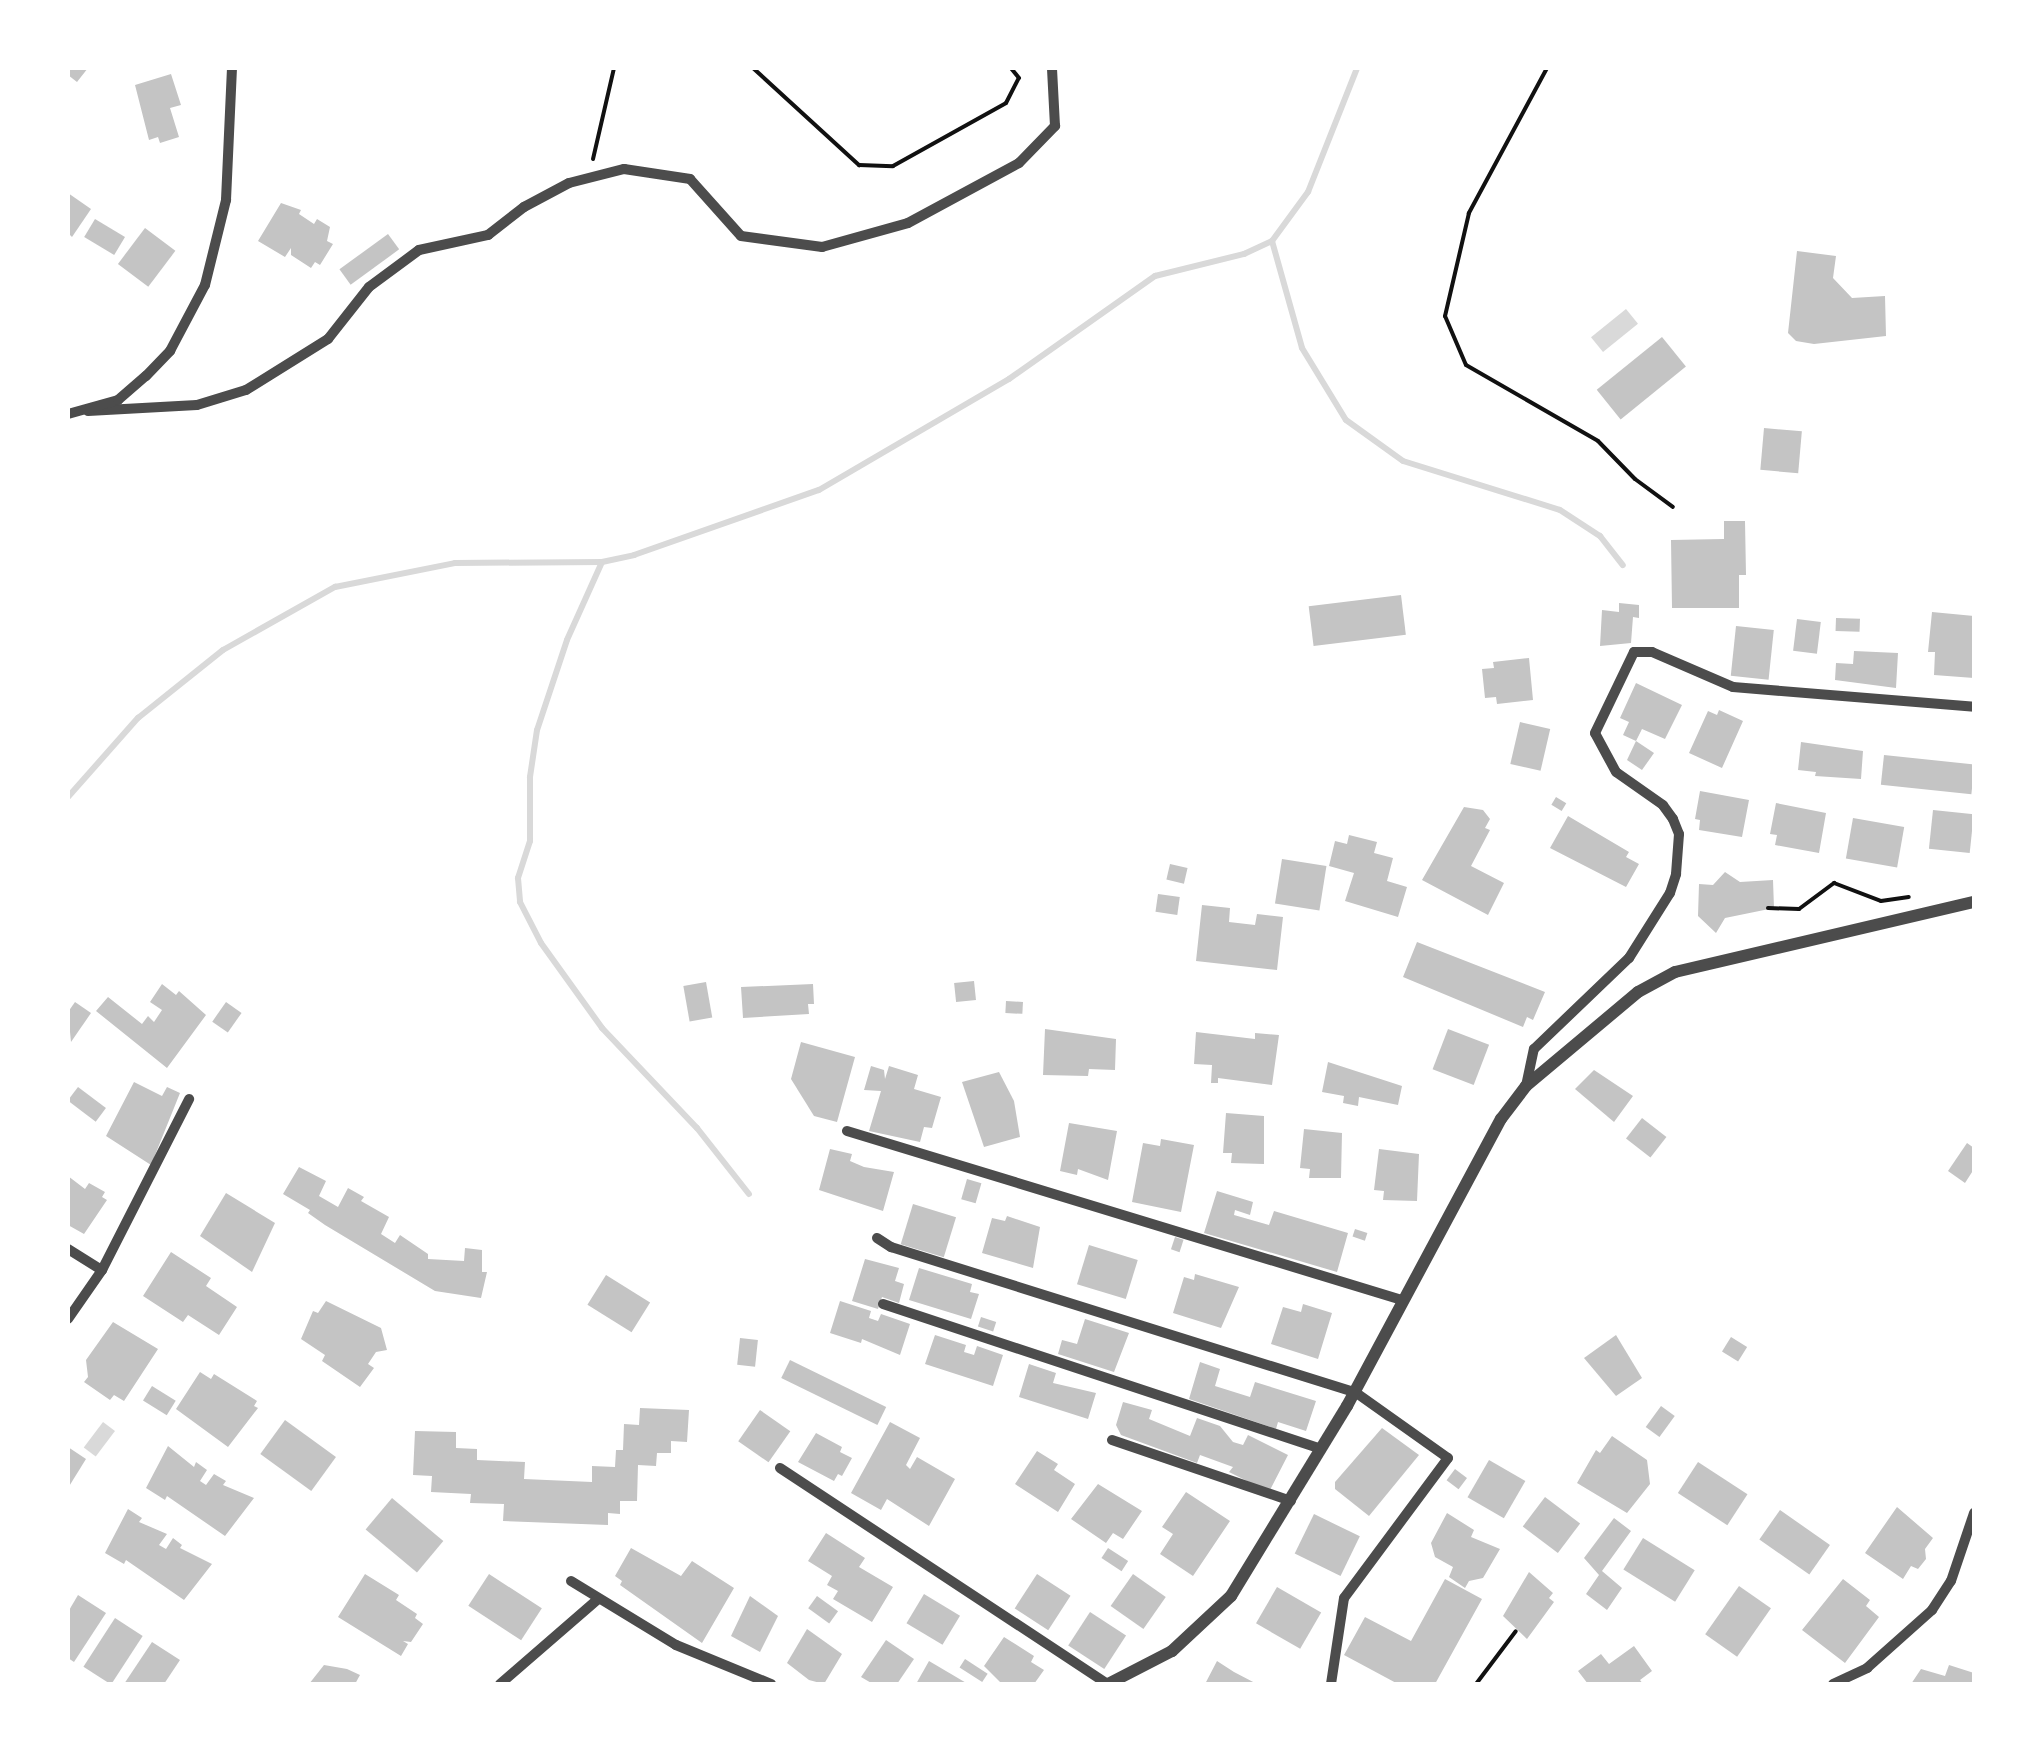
<!DOCTYPE html>
<html>
<head>
<meta charset="utf-8">
<style>
	body { margin:0 }
	#map { position:relative; width:2042px; height:1752px; overflow:hidden; background:#fff; font-family:"Open Sans",sans-serif }
	div>[style] { position:absolute }
	[style*='--x'] { left:calc(var(--x)*1px); top:calc(var(--y)*1px); width:calc(var(--w)*1px); rotate:calc(var(--a)*1deg) }
	.water>* { inset:0; background:#d9d9d9; transform-origin:0 0 }
	.stream>* { height:6px; margin:-3px; padding:0 3px; transform-origin:3px; border-radius:3px; background:#d9d9d9 }
	.building>* { inset:0; background:#c4c4c4; transform-origin:0 0 }
	.path>* { height:4px; margin:-2px; padding:0 2px; transform-origin:2px; border-radius:2px; background:#111 }
	.minor>* { height:10px; margin:-5px; padding:0 5px; transform-origin:5px; border-radius:5px; background:#4c4c4c }
	.tertiary>* { height:12px; margin:-6px; padding:0 6px; transform-origin:6px; border-radius:6px; background:#4c4c4c }
	span { translate:-50% -50%; white-space:nowrap; text-align:center; line-height:1.15; -webkit-text-stroke:8px #fff; paint-order:stroke }
	.frame { position:absolute; inset:0; border:70px solid #fff; pointer-events:none }
</style>
</head>
<body>
<div id="map">
	<div class="water">
		<i style="left:1626px;top:309px;width:19px;height:45px;rotate:51deg"></i>
		<i style="left:103px;top:1422px;width:15px;height:32px;rotate:37deg"></i>
	</div>
	<div class="stream">
		<i style="--x:1272;--y:241;--w:111;--a:74.3"></i>
		<i style="--x:1302;--y:348;--w:84;--a:58.6"></i>
		<i style="--x:1346;--y:420;--w:70;--a:35.7"></i>
		<i style="--x:1403;--y:461;--w:164;--a:17.3"></i>
		<i style="--x:1560;--y:510;--w:48;--a:33"></i>
		<i style="--x:1600;--y:536;--w:37;--a:52"></i>
		<i style="--x:602;--y:562;--w:85;--a:114.2"></i>
		<i style="--x:567;--y:640;--w:95;--a:108.4"></i>
		<i style="--x:537;--y:730;--w:48;--a:98.5"></i>
		<i style="--x:530;--y:777;--w:64;--a:90"></i>
		<i style="--x:530;--y:841;--w:39;--a:108"></i>
		<i style="--x:518;--y:878;--w:24;--a:85"></i>
		<i style="--x:520;--y:902;--w:46;--a:62.9"></i>
		<i style="--x:541;--y:943;--w:105;--a:54.3"></i>
		<i style="--x:602;--y:1028;--w:138;--a:46.5"></i>
		<i style="--x:697;--y:1128;--w:84;--a:51.8"></i>
		<i style="--x:68;--y:797;--w:106;--a:-48.5"></i>
		<i style="--x:138;--y:718;--w:109;--a:-38.7"></i>
		<i style="--x:223;--y:650;--w:129;--a:-29.4"></i>
		<i style="--x:335;--y:587;--w:122;--a:-11.3"></i>
		<i style="--x:455;--y:563;--w:147;--a:-0.4"></i>
		<i style="--x:602;--y:562;--w:33;--a:-12"></i>
		<i style="--x:634;--y:555;--w:196;--a:-19.4"></i>
		<i style="--x:819;--y:490;--w:220;--a:-30.3"></i>
		<i style="--x:1009;--y:379;--w:179;--a:-35.2"></i>
		<i style="--x:1155;--y:276;--w:92;--a:-13.9"></i>
		<i style="--x:1244;--y:254;--w:31;--a:-25"></i>
		<i style="--x:1272;--y:241;--w:61;--a:-53.7"></i>
		<i style="--x:1308;--y:192;--w:133;--a:-68.4"></i>
	</div>
	<div class="building">
		<i style="clip-path:polygon(68px 68px,88px 68px,77px 82px,68px 75px)"></i>
		<i style="clip-path:polygon(171px 74px,181px 105px,170px 108px,179px 137px,160px 143px,158px 137px,149px 140px,135px 85px)"></i>
		<i style="clip-path:polygon(68px 193px,91px 209px,72px 237px,68px 233px)"></i>
		<i style="clip-path:polygon(281px 203px,301px 210px,299px 214px,314px 224px,317px 219px,330px 227px,327px 241px,333px 244px,320px 265px,315px 262px,311px 268px,291px 255px,291px 248px,285px 257px,258px 241px)"></i>
		<i style="left:95px;top:219px;width:35px;height:21px;rotate:31deg"></i>
		<i style="left:145px;top:228px;width:38px;height:45px;rotate:37deg"></i>
		<i style="left:388px;top:234px;width:19px;height:60px;rotate:54deg"></i>
		<i style="clip-path:polygon(1797px 251px,1836px 256px,1833px 278px,1852px 298px,1885px 296px,1886px 336px,1814px 344px,1796px 341px,1788px 333px)"></i>
		<i style="left:1662px;top:337px;width:38px;height:84px;rotate:51deg"></i>
		<i style="left:1764px;top:428px;width:38px;height:42px;rotate:5deg"></i>
		<i style="clip-path:polygon(1724px 521px,1745px 521px,1746px 575px,1739px 575px,1739px 608px,1672px 608px,1671px 540px,1724px 539px)"></i>
		<i style="left:1401px;top:595px;width:40px;height:93px;rotate:83deg"></i>
		<i style="clip-path:polygon(1619px 603px,1639px 605px,1639px 618px,1633px 617px,1631px 643px,1600px 646px,1602px 610px,1619px 612px)"></i>
		<i style="clip-path:polygon(1932px 612px,1974px 616px,1974px 678px,1934px 675px,1935px 652px,1928px 652px)"></i>
		<i style="left:1836px;top:618px;width:24px;height:13px;rotate:2deg"></i>
		<i style="left:1797px;top:619px;width:24px;height:32px;rotate:7deg"></i>
		<i style="left:1736px;top:626px;width:38px;height:50px;rotate:6deg"></i>
		<i style="clip-path:polygon(1854px 651px,1898px 653px,1896px 688px,1835px 680px,1836px 663px,1853px 664px)"></i>
		<i style="clip-path:polygon(1529px 658px,1533px 700px,1497px 704px,1496px 697px,1485px 698px,1482px 669px,1494px 668px,1493px 662px)"></i>
		<i style="clip-path:polygon(1636px 683px,1682px 705px,1665px 739px,1642px 729px,1636px 741px,1623px 735px,1629px 722px,1620px 718px)"></i>
		<i style="clip-path:polygon(1719px 710px,1743px 721px,1722px 768px,1689px 753px,1708px 711px,1717px 715px)"></i>
		<i style="left:1520px;top:722px;width:31px;height:43px;rotate:13deg"></i>
		<i style="clip-path:polygon(1636px 741px,1654px 753px,1642px 770px,1627px 760px)"></i>
		<i style="clip-path:polygon(1801px 742px,1863px 751px,1861px 779px,1815px 776px,1816px 772px,1798px 770px)"></i>
		<i style="left:1884px;top:755px;width:91px;height:30px;rotate:6deg"></i>
		<i style="clip-path:polygon(1700px 791px,1749px 800px,1742px 837px,1699px 830px,1700px 820px,1695px 819px)"></i>
		<i style="left:1556px;top:797px;width:12px;height:9px;rotate:31deg"></i>
		<i style="clip-path:polygon(1776px 803px,1826px 813px,1819px 853px,1775px 845px,1777px 835px,1770px 834px)"></i>
		<i style="clip-path:polygon(1464px 807px,1483px 810px,1490px 819px,1485px 828px,1490px 830px,1471px 866px,1504px 883px,1488px 915px,1422px 880px)"></i>
		<i style="left:1933px;top:810px;width:41px;height:39px;rotate:6deg"></i>
		<i style="clip-path:polygon(1568px 816px,1629px 852px,1626px 857px,1639px 864px,1626px 887px,1550px 848px)"></i>
		<i style="left:1853px;top:818px;width:52px;height:41px;rotate:10deg"></i>
		<i style="clip-path:polygon(1349px 835px,1377px 842px,1374px 853px,1393px 858px,1387px 881px,1407px 887px,1398px 917px,1345px 901px,1354px 873px,1329px 866px,1335px 841px,1347px 844px)"></i>
		<i style="left:1282px;top:859px;width:45px;height:45px;rotate:9deg"></i>
		<i style="left:1170px;top:864px;width:18px;height:16px;rotate:13deg"></i>
		<i style="clip-path:polygon(1725px 872px,1740px 882px,1773px 880px,1774px 908px,1725px 918px,1716px 933px,1698px 916px,1699px 884px,1713px 885px)"></i>
		<i style="left:1158px;top:894px;width:22px;height:18px;rotate:8deg"></i>
		<i style="clip-path:polygon(1202px 905px,1230px 908px,1229px 922px,1255px 925px,1257px 914px,1283px 917px,1277px 970px,1196px 961px)"></i>
		<i style="clip-path:polygon(1417px 942px,1545px 992px,1533px 1020px,1527px 1017px,1523px 1027px,1403px 977px)"></i>
		<i style="left:974px;top:981px;width:19px;height:20px;rotate:84deg"></i>
		<i style="left:706px;top:982px;width:36px;height:23px;rotate:80deg"></i>
		<i style="clip-path:polygon(162px 984px,176px 995px,179px 991px,206px 1015px,167px 1068px,96px 1011px,108px 997px,142px 1024px,148px 1016px,154px 1022px,162px 1010px,150px 1002px)"></i>
		<i style="clip-path:polygon(813px 984px,814px 1004px,808px 1004px,809px 1014px,743px 1018px,741px 987px)"></i>
		<i style="left:1006px;top:1001px;width:17px;height:12px;rotate:3deg"></i>
		<i style="clip-path:polygon(75px 1002px,91px 1013px,71px 1042px,68px 1012px)"></i>
		<i style="left:226px;top:1002px;width:19px;height:24px;rotate:35deg"></i>
		<i style="clip-path:polygon(1045px 1029px,1116px 1039px,1115px 1070px,1089px 1069px,1088px 1076px,1043px 1075px)"></i>
		<i style="left:1448px;top:1029px;width:44px;height:43px;rotate:21deg"></i>
		<i style="clip-path:polygon(1196px 1032px,1255px 1039px,1255px 1033px,1279px 1035px,1272px 1085px,1218px 1078px,1218px 1083px,1211px 1083px,1212px 1065px,1194px 1064px)"></i>
		<i style="clip-path:polygon(801px 1042px,855px 1057px,837px 1122px,814px 1116px,791px 1079px)"></i>
		<i style="clip-path:polygon(1328px 1062px,1402px 1086px,1398px 1105px,1359px 1097px,1358px 1106px,1343px 1103px,1344px 1096px,1322px 1092px)"></i>
		<i style="clip-path:polygon(871px 1066px,884px 1070px,885px 1079px,889px 1066px,918px 1075px,914px 1089px,941px 1097px,932px 1128px,924px 1127px,920px 1142px,869px 1131px,881px 1091px,864px 1090px)"></i>
		<i style="clip-path:polygon(1594px 1070px,1633px 1096px,1614px 1122px,1575px 1089px)"></i>
		<i style="clip-path:polygon(999px 1072px,1014px 1101px,1020px 1137px,984px 1147px,962px 1082px)"></i>
		<i style="clip-path:polygon(134px 1082px,162px 1096px,167px 1087px,180px 1093px,151px 1165px,106px 1136px)"></i>
		<i style="left:78px;top:1087px;width:35px;height:17px;rotate:37deg"></i>
		<i style="clip-path:polygon(1226px 1113px,1264px 1116px,1264px 1164px,1231px 1163px,1232px 1153px,1223px 1153px)"></i>
		<i style="left:1642px;top:1118px;width:31px;height:26px;rotate:38deg"></i>
		<i style="clip-path:polygon(1069px 1123px,1117px 1131px,1108px 1180px,1078px 1169px,1077px 1175px,1060px 1171px)"></i>
		<i style="clip-path:polygon(1304px 1129px,1342px 1133px,1341px 1178px,1309px 1178px,1310px 1169px,1300px 1168px)"></i>
		<i style="clip-path:polygon(1161px 1139px,1194px 1145px,1181px 1212px,1132px 1202px,1143px 1143px,1160px 1146px)"></i>
		<i style="clip-path:polygon(1967px 1143px,1974px 1148px,1974px 1169px,1965px 1183px,1948px 1171px)"></i>
		<i style="clip-path:polygon(830px 1149px,852px 1154px,850px 1161px,864px 1167px,894px 1172px,883px 1211px,819px 1190px)"></i>
		<i style="clip-path:polygon(1379px 1149px,1419px 1154px,1417px 1201px,1383px 1200px,1384px 1191px,1374px 1190px)"></i>
		<i style="clip-path:polygon(299px 1167px,326px 1181px,319px 1196px,338px 1207px,348px 1188px,364px 1197px,361px 1201px,389px 1217px,381px 1234px,395px 1243px,400px 1235px,428px 1254px,428px 1259px,464px 1261px,465px 1248px,482px 1250px,482px 1272px,487px 1272px,481px 1298px,435px 1291px,325px 1225px,308px 1213px,310px 1210px,283px 1194px)"></i>
		<i style="clip-path:polygon(68px 1176px,85px 1189px,89px 1183px,105px 1192px,102px 1197px,107px 1200px,84px 1234px,68px 1225px)"></i>
		<i style="left:967px;top:1179px;width:15px;height:21px;rotate:16deg"></i>
		<i style="clip-path:polygon(1217px 1191px,1253px 1202px,1250px 1215px,1235px 1210px,1234px 1215px,1269px 1225px,1274px 1211px,1348px 1233px,1337px 1272px,1204px 1233px)"></i>
		<i style="clip-path:polygon(226px 1193px,275px 1223px,252px 1272px,200px 1236px)"></i>
		<i style="left:913px;top:1204px;width:45px;height:42px;rotate:17deg"></i>
		<i style="clip-path:polygon(1007px 1216px,1040px 1227px,1033px 1268px,982px 1253px,992px 1218px,1005px 1221px)"></i>
		<i style="left:1355px;top:1229px;width:13px;height:8px;rotate:18deg"></i>
		<i style="left:1175px;top:1237px;width:9px;height:13px;rotate:18deg"></i>
		<i style="left:1089px;top:1245px;width:51px;height:41px;rotate:17deg"></i>
		<i style="clip-path:polygon(171px 1252px,211px 1278px,206px 1286px,237px 1307px,219px 1335px,188px 1315px,183px 1322px,143px 1296px)"></i>
		<i style="clip-path:polygon(865px 1259px,899px 1268px,895px 1281px,904px 1284px,899px 1303px,882px 1297px,878px 1309px,852px 1301px)"></i>
		<i style="clip-path:polygon(919px 1268px,972px 1284px,970px 1292px,979px 1294px,971px 1319px,909px 1300px)"></i>
		<i style="clip-path:polygon(1195px 1274px,1239px 1287px,1221px 1328px,1173px 1313px,1184px 1277px,1194px 1280px)"></i>
		<i style="left:606px;top:1275px;width:52px;height:35px;rotate:32deg"></i>
		<i style="clip-path:polygon(326px 1301px,381px 1328px,387px 1350px,376px 1352px,368px 1364px,374px 1368px,360px 1387px,322px 1361px,325px 1355px,301px 1339px,313px 1311px,318px 1313px)"></i>
		<i style="clip-path:polygon(840px 1301px,871px 1311px,869px 1318px,878px 1321px,881px 1314px,910px 1324px,900px 1355px,862px 1339px,861px 1343px,830px 1333px)"></i>
		<i style="clip-path:polygon(1303px 1304px,1332px 1313px,1318px 1359px,1271px 1344px,1283px 1307px,1301px 1312px)"></i>
		<i style="left:981px;top:1317px;width:16px;height:10px;rotate:18deg"></i>
		<i style="clip-path:polygon(1085px 1319px,1129px 1333px,1114px 1372px,1058px 1354px,1062px 1340px,1077px 1344px)"></i>
		<i style="clip-path:polygon(113px 1322px,158px 1349px,124px 1401px,114px 1395px,110px 1400px,84px 1382px,88px 1377px,86px 1360px)"></i>
		<i style="clip-path:polygon(935px 1335px,966px 1345px,964px 1352px,974px 1355px,977px 1346px,1003px 1355px,993px 1386px,925px 1364px)"></i>
		<i style="clip-path:polygon(1616px 1335px,1642px 1378px,1616px 1396px,1584px 1358px)"></i>
		<i style="left:1731px;top:1337px;width:19px;height:17px;rotate:32deg"></i>
		<i style="left:740px;top:1338px;width:18px;height:27px;rotate:6deg"></i>
		<i style="left:790px;top:1360px;width:107px;height:20px;rotate:26deg"></i>
		<i style="clip-path:polygon(1200px 1362px,1220px 1369px,1215px 1386px,1250px 1397px,1255px 1382px,1316px 1401px,1306px 1431px,1278px 1422px,1276px 1429px,1189px 1399px)"></i>
		<i style="clip-path:polygon(1029px 1364px,1056px 1373px,1053px 1383px,1096px 1393px,1088px 1419px,1019px 1397px)"></i>
		<i style="clip-path:polygon(200px 1372px,211px 1379px,214px 1374px,257px 1401px,254px 1406px,258px 1408px,228px 1447px,176px 1409px)"></i>
		<i style="left:152px;top:1386px;width:28px;height:17px;rotate:32deg"></i>
		<i style="clip-path:polygon(1123px 1402px,1152px 1410px,1149px 1419px,1190px 1436px,1197px 1418px,1220px 1426px,1233px 1442px,1243px 1445px,1248px 1435px,1288px 1455px,1269px 1492px,1229px 1472px,1233px 1467px,1200px 1455px,1197px 1463px,1121px 1435px,1116px 1425px)"></i>
		<i style="left:1661px;top:1406px;width:17px;height:26px;rotate:36deg"></i>
		<i style="clip-path:polygon(640px 1408px,689px 1410px,687px 1442px,671px 1441px,671px 1453px,657px 1453px,656px 1466px,638px 1465px,637px 1501px,620px 1501px,620px 1514px,608px 1513px,608px 1525px,503px 1521px,504px 1504px,470px 1503px,471px 1494px,431px 1492px,432px 1476px,413px 1475px,415px 1431px,456px 1432px,456px 1448px,477px 1449px,477px 1460px,525px 1462px,524px 1479px,592px 1482px,592px 1466px,615px 1467px,616px 1450px,623px 1450px,624px 1424px,639px 1425px)"></i>
		<i style="left:760px;top:1410px;width:37px;height:38px;rotate:35deg"></i>
		<i style="left:285px;top:1420px;width:63px;height:42px;rotate:36deg"></i>
		<i style="clip-path:polygon(890px 1422px,920px 1438px,906px 1465px,910px 1469px,917px 1457px,955px 1479px,929px 1526px,887px 1499px,881px 1510px,851px 1493px)"></i>
		<i style="clip-path:polygon(1382px 1428px,1419px 1455px,1369px 1516px,1335px 1489px,1335px 1482px)"></i>
		<i style="clip-path:polygon(816px 1433px,842px 1447px,840px 1452px,852px 1458px,842px 1476px,838px 1474px,834px 1481px,798px 1462px)"></i>
		<i style="clip-path:polygon(1612px 1436px,1647px 1460px,1650px 1484px,1627px 1513px,1577px 1483px,1596px 1450px,1600px 1453px)"></i>
		<i style="clip-path:polygon(168px 1446px,194px 1467px,196px 1462px,207px 1470px,200px 1481px,206px 1485px,214px 1474px,226px 1481px,223px 1485px,254px 1498px,225px 1536px,167px 1496px,165px 1500px,146px 1488px)"></i>
		<i style="clip-path:polygon(68px 1447px,86px 1459px,68px 1488px)"></i>
		<i style="clip-path:polygon(1037px 1451px,1058px 1464px,1054px 1470px,1075px 1484px,1058px 1512px,1015px 1484px)"></i>
		<i style="left:1489px;top:1460px;width:42px;height:43px;rotate:30deg"></i>
		<i style="left:1698px;top:1462px;width:59px;height:37px;rotate:33deg"></i>
		<i style="left:1455px;top:1469px;width:15px;height:14px;rotate:37deg"></i>
		<i style="clip-path:polygon(1098px 1484px,1142px 1511px,1123px 1539px,1113px 1533px,1106px 1543px,1071px 1519px)"></i>
		<i style="clip-path:polygon(1186px 1492px,1230px 1521px,1193px 1576px,1160px 1554px,1173px 1534px,1162px 1527px)"></i>
		<i style="left:1545px;top:1497px;width:44px;height:37px;rotate:37deg"></i>
		<i style="left:392px;top:1498px;width:67px;height:41px;rotate:40deg"></i>
		<i style="clip-path:polygon(1897px 1507px,1933px 1538px,1925px 1549px,1926px 1559px,1918px 1569px,1911px 1566px,1903px 1579px,1865px 1553px)"></i>
		<i style="clip-path:polygon(128px 1509px,142px 1518px,139px 1522px,167px 1534px,159px 1545px,166px 1549px,173px 1538px,182px 1545px,180px 1548px,212px 1564px,184px 1600px,126px 1560px,124px 1564px,105px 1553px)"></i>
		<i style="left:1780px;top:1510px;width:61px;height:36px;rotate:35deg"></i>
		<i style="clip-path:polygon(1447px 1513px,1474px 1530px,1471px 1537px,1500px 1549px,1483px 1578px,1469px 1581px,1465px 1588px,1449px 1577px,1453px 1567px,1435px 1557px,1431px 1543px)"></i>
		<i style="left:1314px;top:1514px;width:51px;height:44px;rotate:26deg"></i>
		<i style="clip-path:polygon(1614px 1518px,1631px 1531px,1602px 1571px,1622px 1588px,1607px 1610px,1586px 1594px,1599px 1575px,1584px 1558px)"></i>
		<i style="clip-path:polygon(826px 1533px,865px 1558px,859px 1567px,893px 1587px,872px 1622px,833px 1599px,838px 1591px,827px 1585px,832px 1576px,808px 1561px)"></i>
		<i style="left:1643px;top:1538px;width:61px;height:37px;rotate:32deg"></i>
		<i style="clip-path:polygon(631px 1548px,681px 1576px,692px 1561px,734px 1588px,702px 1643px,620px 1585px,622px 1581px,615px 1576px)"></i>
		<i style="left:1108px;top:1548px;width:24px;height:12px;rotate:33deg"></i>
		<i style="clip-path:polygon(1529px 1572px,1553px 1593px,1549px 1598px,1554px 1602px,1527px 1639px,1503px 1616px)"></i>
		<i style="clip-path:polygon(365px 1574px,399px 1595px,396px 1600px,417px 1614px,415px 1618px,423px 1624px,411px 1642px,403px 1641px,408px 1644px,401px 1656px,338px 1617px)"></i>
		<i style="left:489px;top:1574px;width:63px;height:38px;rotate:33deg"></i>
		<i style="left:1037px;top:1574px;width:40px;height:41px;rotate:33deg"></i>
		<i style="left:1133px;top:1574px;width:40px;height:39px;rotate:35deg"></i>
		<i style="clip-path:polygon(1445px 1579px,1482px 1599px,1435px 1684px,1398px 1684px,1344px 1655px,1365px 1617px,1411px 1641px)"></i>
		<i style="clip-path:polygon(1843px 1579px,1870px 1600px,1866px 1606px,1879px 1617px,1845px 1663px,1802px 1630px)"></i>
		<i style="left:1739px;top:1586px;width:39px;height:59px;rotate:35deg"></i>
		<i style="left:1277px;top:1587px;width:51px;height:42px;rotate:30deg"></i>
		<i style="left:924px;top:1594px;width:42px;height:34px;rotate:31deg"></i>
		<i style="clip-path:polygon(78px 1595px,106px 1613px,74px 1662px,68px 1658px,68px 1612px)"></i>
		<i style="clip-path:polygon(750px 1596px,778px 1616px,760px 1652px,731px 1636px)"></i>
		<i style="left:817px;top:1596px;width:26px;height:15px;rotate:36deg"></i>
		<i style="left:1090px;top:1612px;width:43px;height:40px;rotate:33deg"></i>
		<i style="left:115px;top:1618px;width:33px;height:58px;rotate:33deg"></i>
		<i style="clip-path:polygon(807px 1629px,842px 1654px,824px 1684px,809px 1680px,787px 1663px)"></i>
		<i style="clip-path:polygon(1004px 1637px,1034px 1656px,1031px 1662px,1044px 1670px,1034px 1684px,1002px 1684px,984px 1666px)"></i>
		<i style="clip-path:polygon(886px 1640px,914px 1659px,897px 1684px,873px 1684px,861px 1677px)"></i>
		<i style="clip-path:polygon(152px 1642px,180px 1660px,164px 1684px,124px 1684px)"></i>
		<i style="clip-path:polygon(1634px 1646px,1652px 1671px,1640px 1680px,1643px 1684px,1588px 1684px,1578px 1671px,1601px 1654px,1609px 1664px)"></i>
		<i style="left:965px;top:1659px;width:27px;height:10px;rotate:33deg"></i>
		<i style="clip-path:polygon(929px 1661px,968px 1684px,916px 1684px)"></i>
		<i style="clip-path:polygon(1217px 1661px,1234px 1672px,1257px 1684px,1205px 1684px)"></i>
		<i style="clip-path:polygon(324px 1665px,347px 1669px,360px 1675px,355px 1684px,309px 1684px)"></i>
		<i style="clip-path:polygon(1949px 1665px,1974px 1673px,1974px 1684px,1911px 1684px,1921px 1669px,1945px 1676px)"></i>
	</div>
	<div class="path">
		<i style="--x:753;--y:68;--w:144;--a:42.5"></i>
		<i style="--x:859;--y:165;--w:34;--a:2"></i>
		<i style="--x:893;--y:166;--w:129;--a:-29.1"></i>
		<i style="--x:1006;--y:103;--w:28;--a:-63"></i>
		<i style="--x:1019;--y:78;--w:13;--a:-129"></i>
		<i style="--x:1547;--y:68;--w:165;--a:118.3"></i>
		<i style="--x:1469;--y:213;--w:106;--a:103.1"></i>
		<i style="--x:1445;--y:316;--w:53;--a:66.8"></i>
		<i style="--x:1466;--y:365;--w:152;--a:29.9"></i>
		<i style="--x:1598;--y:441;--w:53;--a:45.8"></i>
		<i style="--x:1635;--y:479;--w:47;--a:36.4"></i>
		<i style="--x:593;--y:159;--w:93;--a:-77"></i>
		<i style="--x:1768;--y:908;--w:31;--a:2"></i>
		<i style="--x:1799;--y:909;--w:44;--a:-36.6"></i>
		<i style="--x:1834;--y:883;--w:50;--a:21"></i>
		<i style="--x:1881;--y:901;--w:28;--a:-8"></i>
		<i style="--x:1476;--y:1684;--w:66;--a:-53"></i>
	</div>
	<div class="minor">
		<i style="--x:88;--y:411;--w:109;--a:-3.2"></i>
		<i style="--x:197;--y:405;--w:51;--a:-17"></i>
		<i style="--x:246;--y:390;--w:97;--a:-31.9"></i>
		<i style="--x:328;--y:339;--w:66;--a:-51.7"></i>
		<i style="--x:369;--y:287;--w:62;--a:-36.5"></i>
		<i style="--x:419;--y:250;--w:71;--a:-12.3"></i>
		<i style="--x:488;--y:235;--w:46;--a:-37.9"></i>
		<i style="--x:524;--y:207;--w:51;--a:-28.1"></i>
		<i style="--x:569;--y:183;--w:57;--a:-14.3"></i>
		<i style="--x:624;--y:169;--w:67;--a:8.6"></i>
		<i style="--x:690;--y:179;--w:76;--a:48.2"></i>
		<i style="--x:741;--y:236;--w:82;--a:7.7"></i>
		<i style="--x:822;--y:247;--w:89;--a:-15.6"></i>
		<i style="--x:908;--y:223;--w:126;--a:-28.4"></i>
		<i style="--x:1019;--y:163;--w:52;--a:-45.8"></i>
		<i style="--x:1055;--y:126;--w:58;--a:-93"></i>
		<i style="--x:68;--y:414;--w:52;--a:-15.6"></i>
		<i style="--x:118;--y:400;--w:37;--a:-41"></i>
		<i style="--x:146;--y:376;--w:35;--a:-46"></i>
		<i style="--x:170;--y:351;--w:75;--a:-62.1"></i>
		<i style="--x:205;--y:285;--w:88;--a:-76.1"></i>
		<i style="--x:226;--y:200;--w:132;--a:-87.4"></i>
		<i style="--x:1526;--y:1086;--w:38;--a:-78"></i>
		<i style="--x:1534;--y:1049;--w:132;--a:-43.8"></i>
		<i style="--x:1629;--y:958;--w:77;--a:-57.8"></i>
		<i style="--x:1670;--y:893;--w:20;--a:-72"></i>
		<i style="--x:1676;--y:874;--w:40;--a:-85.7"></i>
		<i style="--x:1679;--y:834;--w:16;--a:-112"></i>
		<i style="--x:1673;--y:819;--w:17;--a:-126"></i>
		<i style="--x:1663;--y:805;--w:57;--a:-144.9"></i>
		<i style="--x:1616;--y:772;--w:44;--a:-118.3"></i>
		<i style="--x:1595;--y:733;--w:90;--a:-64.3"></i>
		<i style="--x:1634;--y:652;--w:18;--a:0"></i>
		<i style="--x:1652;--y:652;--w:88;--a:23.4"></i>
		<i style="--x:1733;--y:687;--w:242;--a:4.7"></i>
		<i style="--x:847;--y:1131;--w:580;--a:16.94"></i>
		<i style="--x:877;--y:1238;--w:17;--a:33"></i>
		<i style="--x:891;--y:1247;--w:486;--a:17.4"></i>
		<i style="--x:1355;--y:1392;--w:114;--a:35.4"></i>
		<i style="--x:1448;--y:1458;--w:174;--a:126.6"></i>
		<i style="--x:1344;--y:1598;--w:87;--a:98.6"></i>
		<i style="--x:68;--y:1249;--w:40;--a:32"></i>
		<i style="--x:883;--y:1304;--w:461;--a:18.3"></i>
		<i style="--x:68;--y:1319;--w:60;--a:-55.2"></i>
		<i style="--x:102;--y:1270;--w:192;--a:-63"></i>
		<i style="--x:1112;--y:1440;--w:189;--a:18.8"></i>
		<i style="--x:780;--y:1468;--w:393;--a:33.4"></i>
		<i style="--x:571;--y:1581;--w:123;--a:31.4"></i>
		<i style="--x:676;--y:1645;--w:103;--a:22.3"></i>
		<i style="--x:500;--y:1684;--w:130;--a:-40.9"></i>
		<i style="--x:1833;--y:1684;--w:38;--a:-25"></i>
		<i style="--x:1867;--y:1668;--w:87;--a:-41.7"></i>
		<i style="--x:1932;--y:1610;--w:35;--a:-57"></i>
		<i style="--x:1951;--y:1581;--w:72;--a:-71.3"></i>
	</div>
	<div class="tertiary">
		<i style="--x:1108;--y:1684;--w:72;--a:-27.3"></i>
		<i style="--x:1172;--y:1651;--w:81;--a:-43"></i>
		<i style="--x:1231;--y:1596;--w:223;--a:-58.6"></i>
		<i style="--x:1347;--y:1406;--w:326;--a:-61.8"></i>
		<i style="--x:1501;--y:1119;--w:41;--a:-52.9"></i>
		<i style="--x:1526;--y:1086;--w:146;--a:-40"></i>
		<i style="--x:1638;--y:992;--w:42;--a:-28.4"></i>
		<i style="--x:1675;--y:972;--w:307;--a:-13.2"></i>
	</div>
	<div class="frame"></div>
</div>
</body>
</html>
